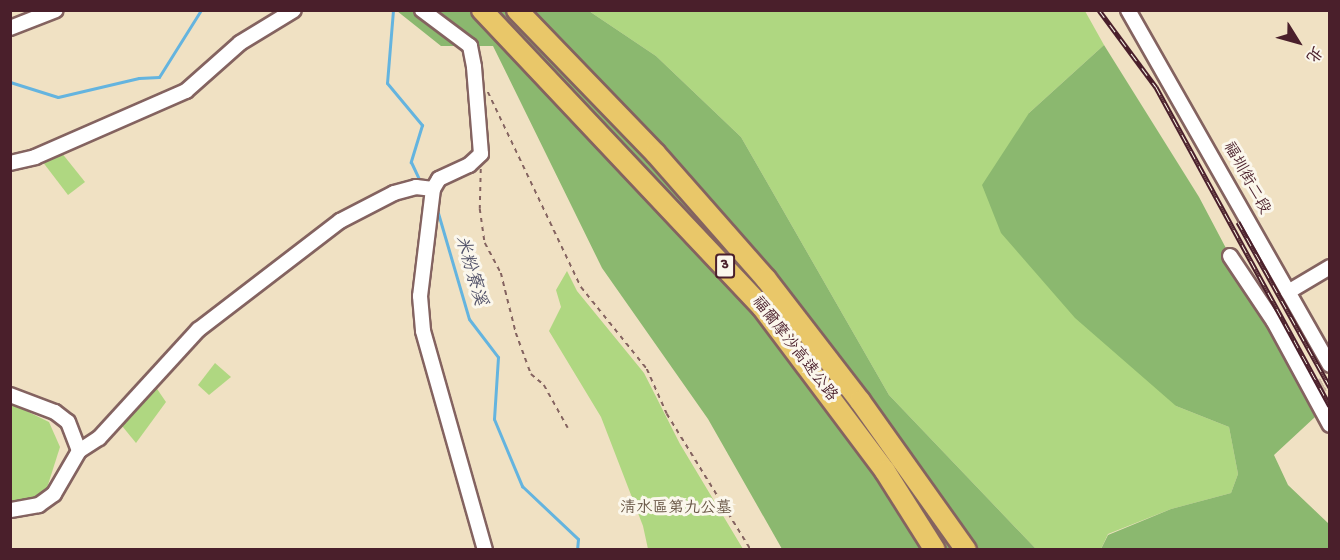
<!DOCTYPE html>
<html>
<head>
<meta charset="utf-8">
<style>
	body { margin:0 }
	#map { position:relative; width:1340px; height:560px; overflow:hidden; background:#f0e1c3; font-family:"Gochi Hand","LXGW WenKai TC",sans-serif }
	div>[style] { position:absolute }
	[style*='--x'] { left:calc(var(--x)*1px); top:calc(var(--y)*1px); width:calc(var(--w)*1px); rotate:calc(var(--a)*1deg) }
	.green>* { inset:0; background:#afd781 }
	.forest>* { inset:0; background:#8bb86f }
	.stream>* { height:3px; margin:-1.5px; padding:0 1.5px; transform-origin:1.5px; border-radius:1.5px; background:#64b4df }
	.minor-tunnel>* { height:14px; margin-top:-7px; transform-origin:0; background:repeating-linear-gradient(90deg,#cfbaa5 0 14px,transparent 0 21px) }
	.path>* { height:1.5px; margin-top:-0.75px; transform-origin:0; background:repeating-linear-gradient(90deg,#846360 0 4.5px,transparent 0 9px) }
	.roads { filter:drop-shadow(2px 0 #846360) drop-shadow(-2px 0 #846360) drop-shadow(0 2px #846360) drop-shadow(0 -2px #846360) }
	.minor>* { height:14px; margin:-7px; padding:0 7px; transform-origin:7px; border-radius:7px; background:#fff }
	.highway>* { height:20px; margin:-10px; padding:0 10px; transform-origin:10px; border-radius:10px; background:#e9c769 }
	.rail>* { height:5px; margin-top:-2.5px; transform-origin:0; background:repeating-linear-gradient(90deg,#fbf7ec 0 9px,#4a1f2b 0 18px); box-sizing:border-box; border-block:2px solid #4a1f2b }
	span { translate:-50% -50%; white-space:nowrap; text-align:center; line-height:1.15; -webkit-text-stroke:6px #fbf7ec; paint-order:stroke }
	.shield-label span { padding:2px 4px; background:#fbf7ec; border:2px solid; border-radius:4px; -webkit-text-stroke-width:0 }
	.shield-label { font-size:15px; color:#4a1f2b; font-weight:700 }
	.street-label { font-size:16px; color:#4a1f2b }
	.park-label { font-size:16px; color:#685645 }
	.water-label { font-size:18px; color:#53536a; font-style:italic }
	.frame { position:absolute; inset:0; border:12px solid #4a1f2b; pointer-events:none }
	.north { position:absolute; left:1268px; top:12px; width:60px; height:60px; -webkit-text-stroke:4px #fbf7ec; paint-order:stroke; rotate:127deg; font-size:16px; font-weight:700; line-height:24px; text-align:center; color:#4a1f2b }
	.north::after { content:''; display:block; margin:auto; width:21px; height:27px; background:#4a1f2b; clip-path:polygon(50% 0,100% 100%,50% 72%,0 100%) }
</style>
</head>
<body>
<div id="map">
	<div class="green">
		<i style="clip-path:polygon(589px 11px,1085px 11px,1104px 45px,1029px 113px,1176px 406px,1229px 427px,1238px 474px,1231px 493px,1171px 509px,1108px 534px,1101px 549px,1036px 549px,889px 395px,741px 137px,656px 56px)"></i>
		<i style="clip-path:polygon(61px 152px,85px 182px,68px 195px,42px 161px)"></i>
		<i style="clip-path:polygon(567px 271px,577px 291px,644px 373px,680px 444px,743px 549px,648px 549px,643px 526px,601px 417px,549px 331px,561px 307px,556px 290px)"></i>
		<i style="clip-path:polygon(215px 363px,231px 377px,209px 395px,198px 385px)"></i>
		<i style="clip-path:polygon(153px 383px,166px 402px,136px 443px,118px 421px)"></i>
		<i style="clip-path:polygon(10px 403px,49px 422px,60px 447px,39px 513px,11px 517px)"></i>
	</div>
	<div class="forest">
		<i style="clip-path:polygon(397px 11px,589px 11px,656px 56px,741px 137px,889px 395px,1036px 549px,782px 549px,708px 419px,602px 268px,493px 46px,441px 46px)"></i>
		<i style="clip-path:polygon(1104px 45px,1199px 197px,1315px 417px,1274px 455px,1288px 485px,1329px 524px,1329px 549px,1101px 549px,1108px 535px,1171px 509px,1231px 493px,1238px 474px,1229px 427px,1176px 406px,1075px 318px,1001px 233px,982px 185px,1029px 113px)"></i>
	</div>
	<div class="stream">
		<i style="--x:393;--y:10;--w:73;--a:94.7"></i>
		<i style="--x:387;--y:83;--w:55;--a:50.2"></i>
		<i style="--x:422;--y:125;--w:39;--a:107"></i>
		<i style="--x:411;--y:162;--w:19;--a:65"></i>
		<i style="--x:10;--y:82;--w:50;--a:17.4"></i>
		<i style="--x:58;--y:97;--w:83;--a:-13.2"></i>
		<i style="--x:139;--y:78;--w:20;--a:-3"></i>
		<i style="--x:159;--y:77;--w:79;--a:-57.9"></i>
		<i style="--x:438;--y:213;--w:110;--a:73.7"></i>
		<i style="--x:469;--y:319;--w:48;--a:52.7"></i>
		<i style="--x:498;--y:357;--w:62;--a:93.7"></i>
		<i style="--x:494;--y:419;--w:73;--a:67.3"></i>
		<i style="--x:522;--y:486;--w:77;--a:43.4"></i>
		<i style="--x:578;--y:539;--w:11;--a:95"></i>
	</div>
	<div class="minor-tunnel">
		<i style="--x:1311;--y:391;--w:21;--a:-28"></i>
	</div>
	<div class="path">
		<i style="--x:488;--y:92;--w:216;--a:64.5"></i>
		<i style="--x:581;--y:287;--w:105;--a:51.2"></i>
		<i style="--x:647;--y:369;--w:49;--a:66"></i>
		<i style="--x:667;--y:414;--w:160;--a:58.3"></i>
		<i style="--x:481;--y:169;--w:40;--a:91.4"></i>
		<i style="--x:480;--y:209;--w:34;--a:82"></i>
		<i style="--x:485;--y:243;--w:34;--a:62"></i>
		<i style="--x:501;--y:273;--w:62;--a:76"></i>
		<i style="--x:516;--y:333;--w:44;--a:69.9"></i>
		<i style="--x:531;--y:374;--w:17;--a:40"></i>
		<i style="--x:544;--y:385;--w:49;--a:60.8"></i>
	</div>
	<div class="roads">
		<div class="minor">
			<i style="--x:422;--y:10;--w:60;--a:36.9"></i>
			<i style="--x:470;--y:46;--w:21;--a:79"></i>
			<i style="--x:474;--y:67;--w:87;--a:85.4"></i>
			<i style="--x:481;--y:154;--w:16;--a:137"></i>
			<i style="--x:469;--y:165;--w:33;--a:155"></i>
			<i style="--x:439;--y:179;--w:12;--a:121"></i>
			<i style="--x:433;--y:189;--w:108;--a:96.9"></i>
			<i style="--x:420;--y:296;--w:35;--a:85"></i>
			<i style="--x:423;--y:331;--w:228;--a:74.2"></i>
			<i style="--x:1128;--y:10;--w:408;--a:60.4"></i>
			<i style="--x:10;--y:28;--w:49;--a:-21.4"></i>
			<i style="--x:10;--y:163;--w:26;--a:-13"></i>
			<i style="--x:35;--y:157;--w:165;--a:-23.6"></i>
			<i style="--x:186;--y:91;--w:72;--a:-41.6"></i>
			<i style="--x:240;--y:43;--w:63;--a:-31.4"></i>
			<i style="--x:1230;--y:256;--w:79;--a:56.3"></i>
			<i style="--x:1274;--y:322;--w:117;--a:61.5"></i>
			<i style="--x:1288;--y:292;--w:49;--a:-30.8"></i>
			<i style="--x:10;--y:395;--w:48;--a:20.7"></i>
			<i style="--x:55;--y:412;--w:16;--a:38"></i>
			<i style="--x:68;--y:422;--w:31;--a:69"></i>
			<i style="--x:79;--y:451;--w:50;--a:120.2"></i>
			<i style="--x:54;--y:494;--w:19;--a:144"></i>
			<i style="--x:39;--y:505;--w:29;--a:170"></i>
			<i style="--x:79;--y:451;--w:24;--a:-33"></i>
			<i style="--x:99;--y:438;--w:147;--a:-47.5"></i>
			<i style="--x:198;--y:330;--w:179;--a:-37.5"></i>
			<i style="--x:340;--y:221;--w:61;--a:-27.4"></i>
			<i style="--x:394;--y:193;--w:23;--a:-15"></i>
			<i style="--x:416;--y:187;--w:17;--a:7"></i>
		</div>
		<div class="highway">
			<i style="--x:482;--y:10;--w:408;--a:46.7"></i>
			<i style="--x:762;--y:307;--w:205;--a:53.1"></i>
			<i style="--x:885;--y:471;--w:93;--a:57.7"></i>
			<i style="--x:517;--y:10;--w:200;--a:46"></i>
			<i style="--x:656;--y:154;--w:167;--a:48.7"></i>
			<i style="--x:766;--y:279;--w:154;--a:52.4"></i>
			<i style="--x:860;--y:401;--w:183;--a:54.6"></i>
		</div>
	</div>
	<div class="rail">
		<i style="--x:1099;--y:10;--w:96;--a:53.5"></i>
		<i style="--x:1156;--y:87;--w:363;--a:61.4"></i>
		<i style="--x:1238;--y:222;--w:189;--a:60.9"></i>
	</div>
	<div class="shield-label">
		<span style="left:725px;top:266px">3</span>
	</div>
	<div class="street-label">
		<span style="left:1245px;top:179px;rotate:61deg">福圳街二段</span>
		<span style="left:793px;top:350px;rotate:52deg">福爾摩沙高速公路</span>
	</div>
	<div class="park-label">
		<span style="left:676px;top:510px">清水區第九公墓</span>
	</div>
	<div class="water-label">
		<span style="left:469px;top:271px;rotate:74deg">米粉寮溪</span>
	</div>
	<div class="frame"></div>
	<div class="north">北</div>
</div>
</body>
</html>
